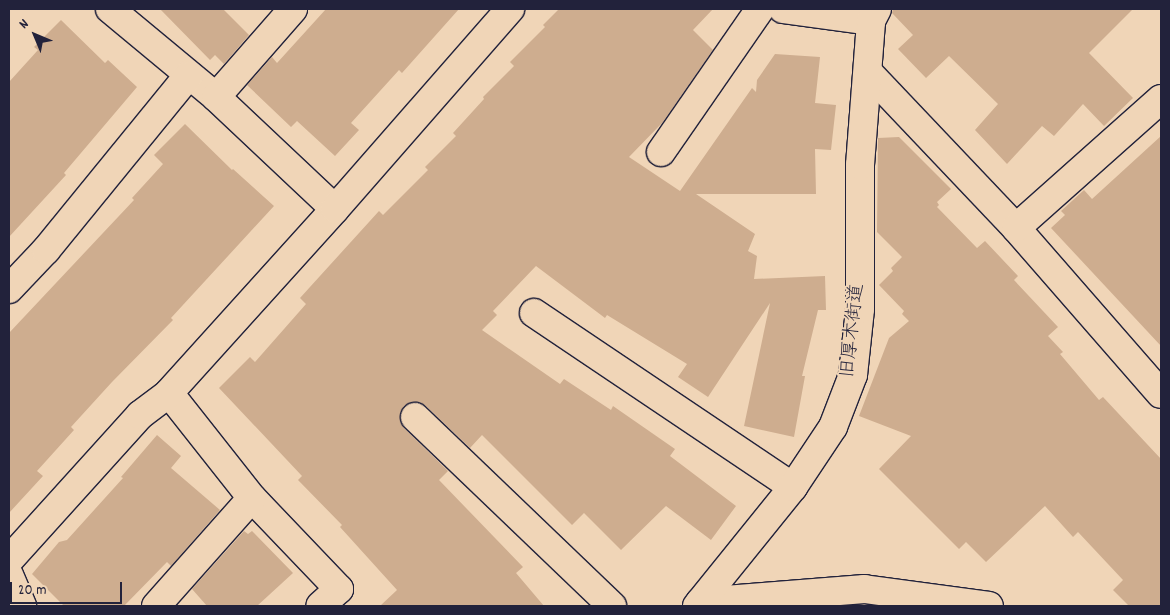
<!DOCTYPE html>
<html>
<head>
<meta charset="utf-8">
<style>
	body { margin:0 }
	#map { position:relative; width:1170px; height:615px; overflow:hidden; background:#f0d5b7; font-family:Dekko,"Klee One",sans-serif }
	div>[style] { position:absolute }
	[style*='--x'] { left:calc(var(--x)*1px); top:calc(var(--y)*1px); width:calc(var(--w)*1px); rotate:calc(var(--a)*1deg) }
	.building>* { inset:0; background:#cead8f }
	.roads { filter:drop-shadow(1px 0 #22223b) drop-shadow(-1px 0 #22223b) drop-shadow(0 1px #22223b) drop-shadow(0 -1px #22223b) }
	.street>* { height:28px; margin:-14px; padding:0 14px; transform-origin:14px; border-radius:14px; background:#f0d5b7 }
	span { translate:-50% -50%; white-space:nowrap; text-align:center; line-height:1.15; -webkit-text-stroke:4px #f0d5b7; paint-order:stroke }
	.street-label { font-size:19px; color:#22223b }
	.frame { position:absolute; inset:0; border:10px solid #22223b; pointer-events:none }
	.north { position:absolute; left:10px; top:10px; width:50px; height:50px; -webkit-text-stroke:4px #f0d5b7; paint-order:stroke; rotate:315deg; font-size:14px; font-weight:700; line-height:20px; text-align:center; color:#22223b }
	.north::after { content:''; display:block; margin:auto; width:18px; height:22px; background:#22223b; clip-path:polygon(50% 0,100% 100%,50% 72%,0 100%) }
	.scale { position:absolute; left:10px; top:582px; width:112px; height:22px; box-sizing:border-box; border:2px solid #22223b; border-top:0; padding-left:6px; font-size:15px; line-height:18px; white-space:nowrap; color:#22223b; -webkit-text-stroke:4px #f0d5b7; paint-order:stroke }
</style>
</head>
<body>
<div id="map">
	<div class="building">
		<i style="clip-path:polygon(160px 9px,223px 9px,249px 35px,224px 64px,215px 55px,210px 60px)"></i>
		<i style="clip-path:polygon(326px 9px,459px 9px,402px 73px,399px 70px,351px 123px,359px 130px,335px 156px,297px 121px,291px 127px,247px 85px,272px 57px,277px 63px)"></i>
		<i style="clip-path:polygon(559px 9px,713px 9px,693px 30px,713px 50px,663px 122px,629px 157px,680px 191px,752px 88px,756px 92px,757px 80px,775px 54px,820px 57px,815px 103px,836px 105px,831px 150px,815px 149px,816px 194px,696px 194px,755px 234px,748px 251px,757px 256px,754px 279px,825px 276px,826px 310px,818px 310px,802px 376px,805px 376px,794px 437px,744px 426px,770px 303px,708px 397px,678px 377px,687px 364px,607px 315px,605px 318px,536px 266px,493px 311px,497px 315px,482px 330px,560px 384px,564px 379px,611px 410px,613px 406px,675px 449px,670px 456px,736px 506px,711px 540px,666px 506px,621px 550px,584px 513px,572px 525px,482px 435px,470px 448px,426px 406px,419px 402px,411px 402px,404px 406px,400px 413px,400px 421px,404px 428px,448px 471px,439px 480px,523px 567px,516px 573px,544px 606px,380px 606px,397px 590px,340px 527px,342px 525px,298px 480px,302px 476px,219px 388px,250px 357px,255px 362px,306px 304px,300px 298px,379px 211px,383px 215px,428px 170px,425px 167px,456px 136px,453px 133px,484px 99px,483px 97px,514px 66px,510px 62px,545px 27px,543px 25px)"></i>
		<i style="clip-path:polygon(893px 9px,1133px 9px,1089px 53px,1133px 98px,1104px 126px,1083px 104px,1054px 136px,1042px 126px,1007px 164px,975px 130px,998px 104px,949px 56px,926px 78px,898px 49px,913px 35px,892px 13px)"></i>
		<i style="clip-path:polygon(61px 20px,105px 63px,108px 60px,137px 87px,64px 173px,66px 175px,9px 237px,9px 82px,38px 50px,34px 47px)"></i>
		<i style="clip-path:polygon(185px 124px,232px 170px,233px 169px,274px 206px,171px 318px,173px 320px,112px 382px,71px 427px,74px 430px,37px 471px,43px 476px,9px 513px,9px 333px,134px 200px,132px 198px,163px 164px,154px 155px)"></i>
		<i style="clip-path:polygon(1161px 136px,1161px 346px,1051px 228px,1065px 215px,1061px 211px,1084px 190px,1092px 199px)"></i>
		<i style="clip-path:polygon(899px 137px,951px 189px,937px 202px,939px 205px,937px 207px,977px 248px,985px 241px,1018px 276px,1014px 280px,1058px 327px,1048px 336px,1063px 352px,1060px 354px,1099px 400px,1103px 397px,1161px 459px,1161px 606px,1129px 606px,1113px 590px,1123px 580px,1078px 532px,1073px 537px,1045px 506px,986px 562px,966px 542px,959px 549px,879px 469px,911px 436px,859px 416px,889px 338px,909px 321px,902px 314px,904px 311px,879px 285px,893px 271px,891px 268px,902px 257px,877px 232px,878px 138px)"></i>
		<i style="clip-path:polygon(157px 435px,181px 456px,171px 468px,220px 510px,171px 566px,167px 562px,124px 606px,64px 606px,32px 574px,59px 542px,67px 540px,123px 478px,121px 477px)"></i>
		<i style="clip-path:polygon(244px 531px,248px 534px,252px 531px,293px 573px,257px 606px,207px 606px,192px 589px)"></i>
	</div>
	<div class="roads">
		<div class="street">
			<i style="--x:110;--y:9;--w:138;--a:39.7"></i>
			<i style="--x:216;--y:97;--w:163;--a:43.3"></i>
			<i style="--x:335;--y:209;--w:248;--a:132.1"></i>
			<i style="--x:169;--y:393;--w:134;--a:51.7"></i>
			<i style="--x:252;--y:498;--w:126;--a:46.3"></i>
			<i style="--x:339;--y:589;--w:25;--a:138"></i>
			<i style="--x:783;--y:9;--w:89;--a:7.8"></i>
			<i style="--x:868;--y:72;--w:215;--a:46.5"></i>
			<i style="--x:1016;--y:228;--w:220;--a:48.9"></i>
			<i style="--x:216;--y:97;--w:117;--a:-48.8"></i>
			<i style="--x:661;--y:152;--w:174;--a:-55.3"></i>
			<i style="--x:335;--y:209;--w:266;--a:-48.8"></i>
			<i style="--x:1016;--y:228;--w:194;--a:-41.7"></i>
			<i style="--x:9;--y:289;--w:54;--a:-46.5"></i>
			<i style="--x:46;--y:250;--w:225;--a:-50.8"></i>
			<i style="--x:534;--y:313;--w:312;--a:33.9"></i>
			<i style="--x:415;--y:417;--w:273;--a:43.8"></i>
			<i style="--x:9;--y:560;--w:195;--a:-47.9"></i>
			<i style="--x:140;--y:415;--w:36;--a:-37"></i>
			<i style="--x:9;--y:575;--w:34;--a:67"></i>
			<i style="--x:700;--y:602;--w:165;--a:-4.5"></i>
			<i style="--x:864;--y:589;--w:126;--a:7.7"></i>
			<i style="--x:156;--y:606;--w:144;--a:-48.4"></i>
			<i style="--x:697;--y:606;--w:153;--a:-51.1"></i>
			<i style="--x:793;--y:487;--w:72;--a:-56.3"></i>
			<i style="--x:833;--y:427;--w:56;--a:-69"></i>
			<i style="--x:853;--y:375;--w:66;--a:-83.9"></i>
			<i style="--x:860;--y:309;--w:144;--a:-90"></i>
			<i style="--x:860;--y:165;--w:144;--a:-85.6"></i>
			<i style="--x:871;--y:21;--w:13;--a:-63"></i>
		</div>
	</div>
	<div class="street-label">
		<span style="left:854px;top:331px;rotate:-84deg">旧厚木街道</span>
	</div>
	<div class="frame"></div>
	<div class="north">N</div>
	<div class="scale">20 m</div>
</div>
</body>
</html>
